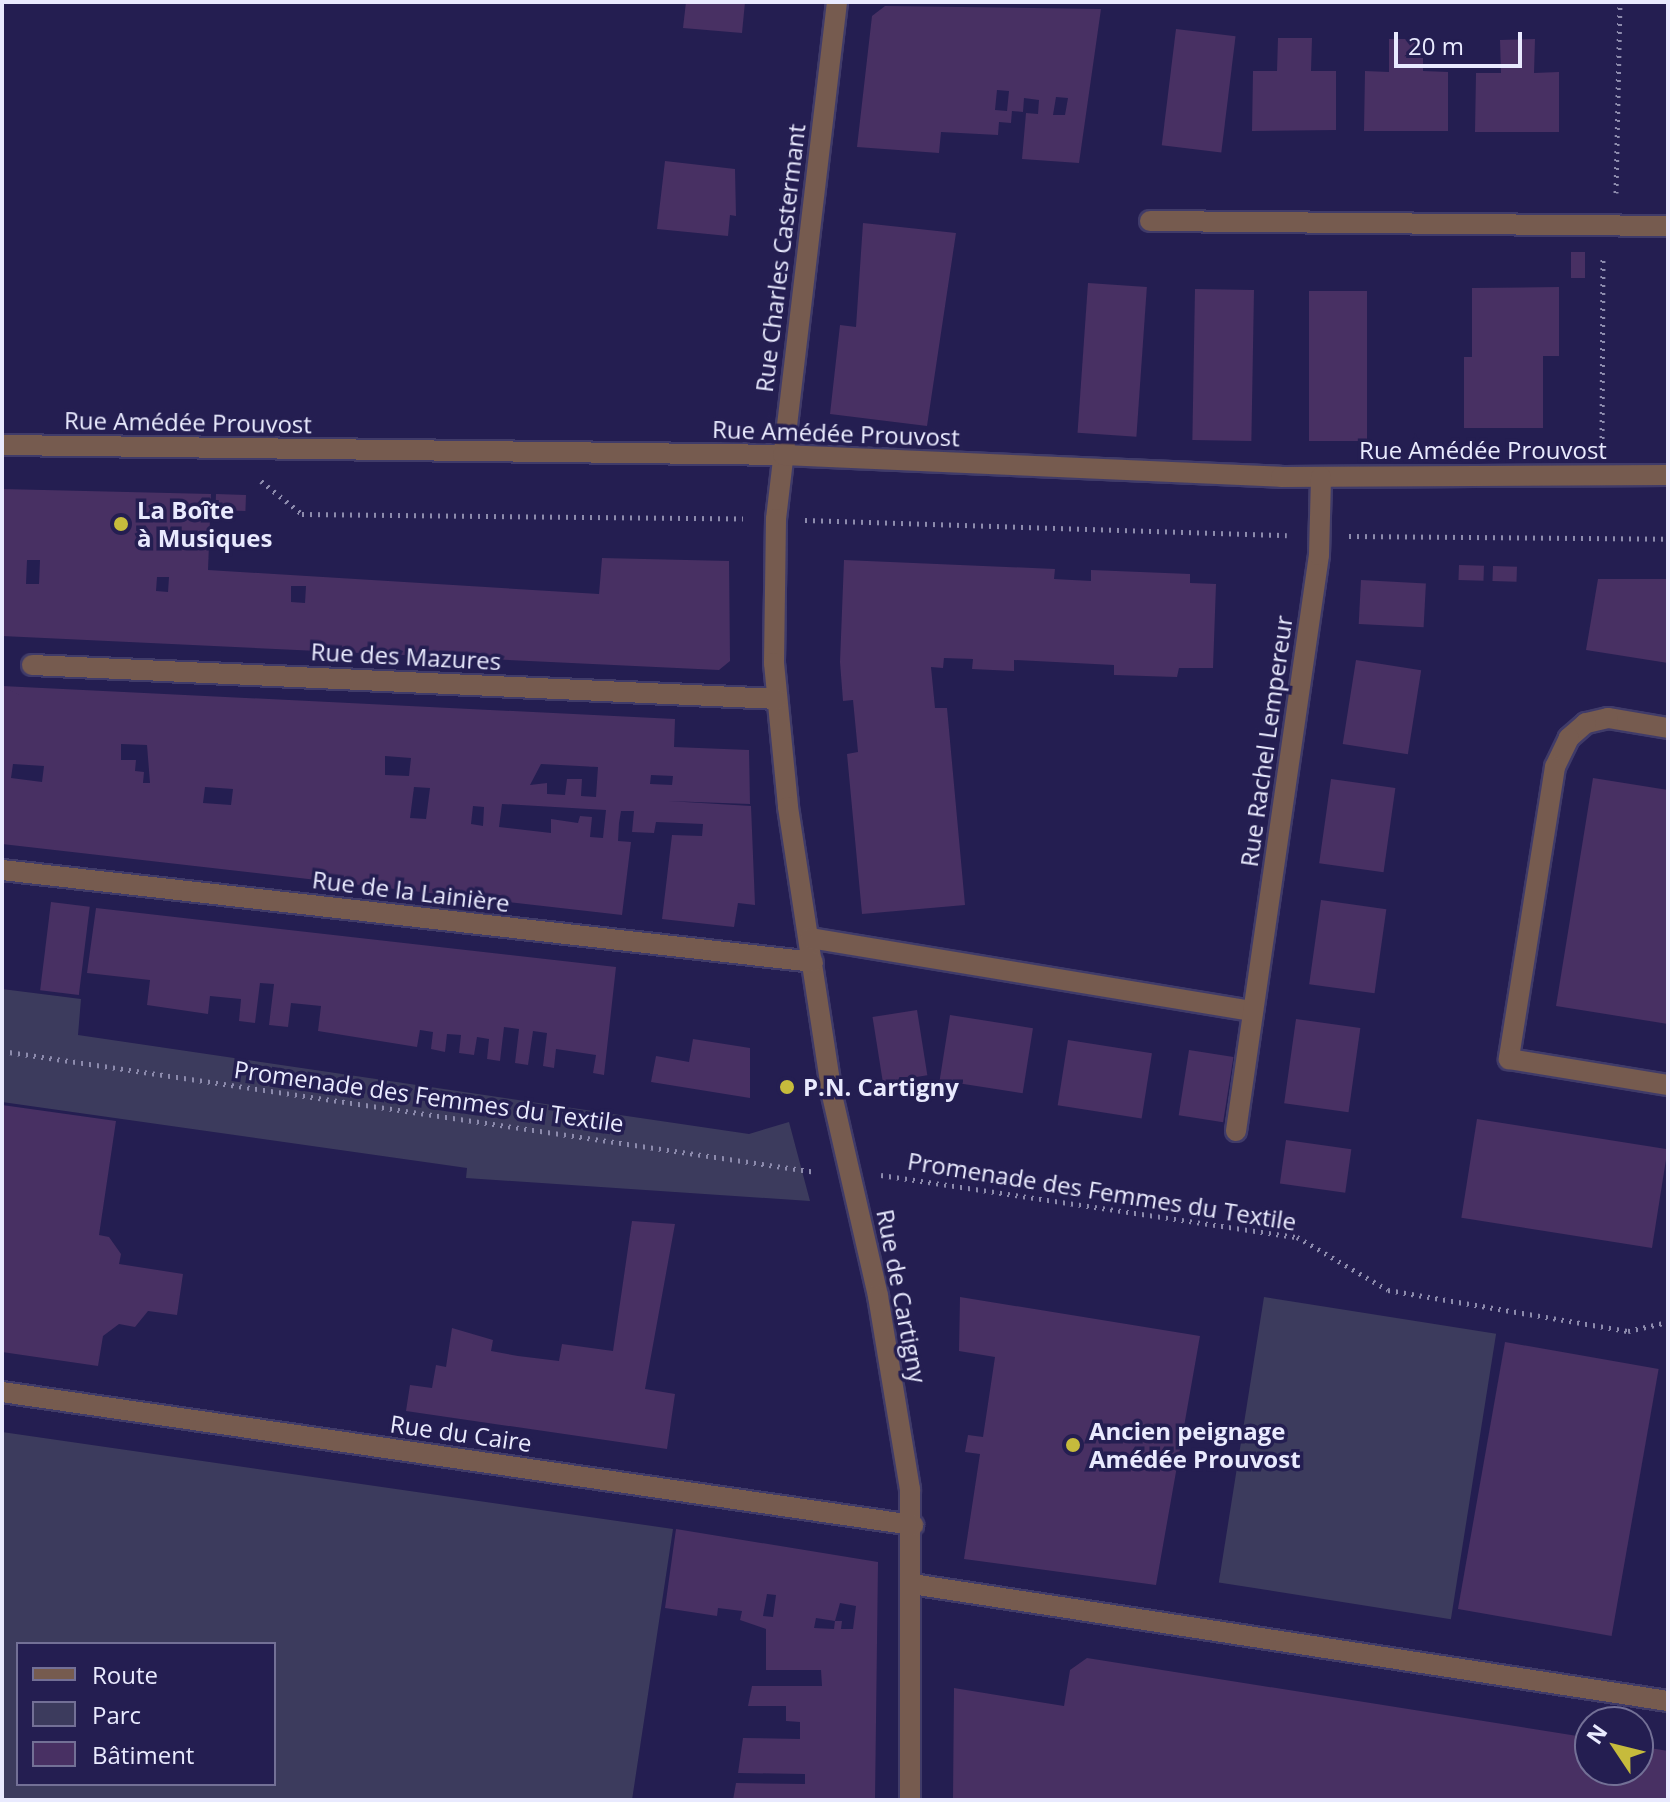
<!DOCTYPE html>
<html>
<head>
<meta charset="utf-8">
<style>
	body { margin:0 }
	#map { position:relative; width:1670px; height:1802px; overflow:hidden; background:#241e51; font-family:"Open Sans",sans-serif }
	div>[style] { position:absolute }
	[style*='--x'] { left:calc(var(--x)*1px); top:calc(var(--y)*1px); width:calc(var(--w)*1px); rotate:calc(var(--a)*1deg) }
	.green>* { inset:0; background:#3c3b5d; transform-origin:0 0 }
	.building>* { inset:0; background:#483063; transform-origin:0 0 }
	.path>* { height:5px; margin-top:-2.5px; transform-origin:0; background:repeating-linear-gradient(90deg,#8d8bad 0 2px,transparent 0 8px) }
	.roads { filter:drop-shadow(2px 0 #403b69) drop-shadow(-2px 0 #403b69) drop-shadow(0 2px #403b69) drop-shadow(0 -2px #403b69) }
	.lane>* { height:20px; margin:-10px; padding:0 10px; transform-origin:10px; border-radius:10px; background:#765b4f }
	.street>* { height:20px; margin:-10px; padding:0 10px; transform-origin:10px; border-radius:10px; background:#765b4f }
	.dots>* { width:22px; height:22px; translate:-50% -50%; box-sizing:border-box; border:4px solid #241e51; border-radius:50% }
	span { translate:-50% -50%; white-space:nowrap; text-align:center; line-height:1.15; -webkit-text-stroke:7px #241e51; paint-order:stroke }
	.street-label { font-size:24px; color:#e9eafe }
	.poi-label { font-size:24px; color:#e9eafe; font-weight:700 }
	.left { translate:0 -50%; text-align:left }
	.frame { position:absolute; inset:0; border:4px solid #e9eafe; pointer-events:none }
	.legend { position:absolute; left:16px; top:1642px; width:260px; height:144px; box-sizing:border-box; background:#241e51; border:2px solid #737096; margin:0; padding:10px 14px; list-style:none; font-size:24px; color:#e9eafe }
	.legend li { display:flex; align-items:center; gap:16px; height:40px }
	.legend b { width:40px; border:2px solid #737096 }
	.north { position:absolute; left:1574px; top:1706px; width:80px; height:80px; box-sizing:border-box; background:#241e51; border:2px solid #737096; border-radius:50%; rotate:305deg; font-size:22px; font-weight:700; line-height:32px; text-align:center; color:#e9eafe }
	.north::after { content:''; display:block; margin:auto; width:28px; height:36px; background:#c6bb3c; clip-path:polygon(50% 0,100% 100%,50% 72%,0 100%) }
	.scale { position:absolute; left:1394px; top:32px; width:128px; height:36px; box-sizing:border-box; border:4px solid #e9eafe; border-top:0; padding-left:10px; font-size:24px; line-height:28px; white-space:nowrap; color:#e9eafe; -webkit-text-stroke:6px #241e51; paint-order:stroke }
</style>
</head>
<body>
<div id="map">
	<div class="green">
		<i style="clip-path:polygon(2px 989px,81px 999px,78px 1035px,749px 1134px,789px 1122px,810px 1201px,466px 1178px,467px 1168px,2px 1102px)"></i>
		<i style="left:1264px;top:1297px;width:235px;height:289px;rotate:9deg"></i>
		<i style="clip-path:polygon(evenodd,2px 1432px,673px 1529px,632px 1800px,2px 1800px,2px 1432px,18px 1644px,274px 1644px,274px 1784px,18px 1784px,18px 1644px)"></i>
	</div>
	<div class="building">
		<i style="clip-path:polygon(686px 2px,745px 2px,742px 33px,683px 28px)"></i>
		<i style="clip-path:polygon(evenodd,885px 6px,1101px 9px,1079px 163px,1022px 159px,1026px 113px,1038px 114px,1039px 100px,1024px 98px,1023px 112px,1012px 111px,1011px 123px,999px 122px,998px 135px,941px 132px,939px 153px,857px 147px,872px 16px,885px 6px,997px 90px,1009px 91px,1007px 111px,995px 110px,997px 90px,885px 6px,1056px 97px,1068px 98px,1065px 115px,1053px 115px,1056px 97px)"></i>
		<i style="left:1176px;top:29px;width:60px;height:117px;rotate:7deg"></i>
		<i style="clip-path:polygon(1278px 38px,1312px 38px,1311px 71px,1336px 71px,1336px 130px,1252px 131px,1253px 71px,1277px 71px)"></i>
		<i style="clip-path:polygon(1389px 39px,1423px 39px,1423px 71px,1448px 72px,1448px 131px,1364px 131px,1365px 71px,1389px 72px)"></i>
		<i style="clip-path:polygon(1535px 39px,1534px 73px,1559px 72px,1559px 132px,1475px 132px,1476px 73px,1501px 73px,1500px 40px)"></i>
		<i style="clip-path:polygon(665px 161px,735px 169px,736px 216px,730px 215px,728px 236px,657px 229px)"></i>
		<i style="clip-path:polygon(863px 223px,956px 233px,927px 426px,830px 414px,840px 325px,856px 327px)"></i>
		<i style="left:1571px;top:252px;width:14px;height:26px"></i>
		<i style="left:1088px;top:283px;width:59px;height:150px;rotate:4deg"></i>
		<i style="clip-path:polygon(1559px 287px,1559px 356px,1543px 356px,1543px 428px,1464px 428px,1464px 357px,1472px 357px,1472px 288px)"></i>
		<i style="left:1195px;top:289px;width:59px;height:151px;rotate:1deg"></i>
		<i style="left:1309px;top:291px;width:58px;height:150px"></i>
		<i style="clip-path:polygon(evenodd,2px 489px,211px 494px,208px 570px,599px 594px,602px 558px,729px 561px,730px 661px,719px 670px,2px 636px,2px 489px,27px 560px,40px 560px,39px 584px,26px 584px,27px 560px,2px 489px,157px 577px,169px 577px,168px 592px,156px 591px,157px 577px,2px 489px,291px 586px,306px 586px,305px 603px,291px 602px,291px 586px)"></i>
		<i style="left:216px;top:494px;width:30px;height:16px;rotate:2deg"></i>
		<i style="clip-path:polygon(844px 560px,1055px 569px,1054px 579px,1091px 581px,1091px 570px,1190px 574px,1190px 583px,1216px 584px,1213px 668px,1179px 668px,1177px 677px,1114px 675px,1114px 665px,1014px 660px,1014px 671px,972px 669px,973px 659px,944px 658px,943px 668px,931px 667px,935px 708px,947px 708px,965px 905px,862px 914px,847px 754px,858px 752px,853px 700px,843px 701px,840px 662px)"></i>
		<i style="left:1459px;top:565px;width:25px;height:15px;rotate:2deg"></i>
		<i style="left:1493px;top:566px;width:24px;height:15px;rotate:2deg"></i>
		<i style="clip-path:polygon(1598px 579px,1668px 579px,1668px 663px,1586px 650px)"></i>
		<i style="left:1361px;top:580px;width:65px;height:44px;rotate:3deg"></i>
		<i style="left:1356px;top:660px;width:66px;height:85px;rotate:9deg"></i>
		<i style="clip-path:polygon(evenodd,2px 686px,675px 719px,674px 747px,749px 750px,750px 804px,668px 801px,751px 806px,755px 905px,738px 903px,734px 927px,662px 919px,672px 835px,702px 836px,703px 824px,656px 822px,654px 833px,632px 832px,634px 811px,621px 811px,619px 823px,618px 841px,631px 842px,622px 915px,2px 844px,2px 686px,121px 744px,147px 745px,150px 783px,143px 783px,144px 772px,135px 771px,136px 760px,121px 760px,121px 744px,2px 686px,385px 756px,411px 758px,409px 776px,385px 775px,385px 756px,2px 686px,13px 764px,44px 766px,42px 782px,11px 778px,13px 764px,2px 686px,541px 764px,598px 767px,596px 797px,581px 796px,582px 779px,567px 779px,565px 795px,547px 794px,547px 783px,530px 785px,541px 764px,2px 686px,651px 775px,673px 776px,672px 785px,650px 784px,651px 775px,2px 686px,205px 787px,233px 789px,231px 805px,203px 803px,205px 787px,2px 686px,414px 787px,430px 788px,426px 819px,410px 818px,414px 787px,2px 686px,502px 804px,606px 810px,603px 838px,590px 837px,592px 817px,580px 816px,578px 823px,551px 819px,551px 833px,499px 827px,502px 804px,2px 686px,473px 806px,484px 807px,483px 826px,471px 824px,473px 806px)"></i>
		<i style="clip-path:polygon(1593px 778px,1668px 790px,1668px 1024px,1556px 1006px)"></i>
		<i style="left:1331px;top:779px;width:65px;height:85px;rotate:8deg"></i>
		<i style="left:1321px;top:900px;width:66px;height:85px;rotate:8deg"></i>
		<i style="left:51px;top:902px;width:39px;height:89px;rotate:7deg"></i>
		<i style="clip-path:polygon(96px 908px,616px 967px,604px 1075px,593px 1073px,596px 1055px,556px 1049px,554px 1068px,543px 1066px,547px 1033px,533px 1031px,528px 1065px,515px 1063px,519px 1029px,504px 1027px,500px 1061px,487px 1059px,489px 1039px,477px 1037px,474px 1055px,459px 1053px,461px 1035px,447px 1034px,445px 1052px,431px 1049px,433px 1032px,420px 1030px,417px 1047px,318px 1031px,321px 1006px,291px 1003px,288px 1027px,269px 1025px,274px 984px,260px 983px,255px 1023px,239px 1021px,241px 999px,210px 996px,208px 1014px,147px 1005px,150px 980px,87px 973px)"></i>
		<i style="left:917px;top:1010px;width:66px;height:45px;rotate:81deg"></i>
		<i style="left:950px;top:1015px;width:84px;height:66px;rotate:9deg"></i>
		<i style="left:1296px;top:1019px;width:65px;height:85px;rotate:8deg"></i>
		<i style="clip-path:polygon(693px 1039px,750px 1048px,750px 1098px,651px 1082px,656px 1056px,689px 1062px)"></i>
		<i style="left:1068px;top:1040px;width:85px;height:66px;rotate:9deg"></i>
		<i style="left:1189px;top:1050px;width:45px;height:66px;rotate:9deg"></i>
		<i style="clip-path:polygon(2px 1105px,116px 1121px,99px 1235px,109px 1237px,121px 1254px,119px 1264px,183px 1274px,177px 1315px,148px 1311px,135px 1327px,119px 1324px,103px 1336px,98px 1366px,2px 1352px)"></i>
		<i style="left:1477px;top:1119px;width:193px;height:100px;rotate:9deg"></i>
		<i style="left:1286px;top:1140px;width:66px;height:44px;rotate:8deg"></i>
		<i style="clip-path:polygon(632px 1221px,675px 1224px,645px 1389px,675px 1394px,667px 1449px,406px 1411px,410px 1385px,432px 1388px,436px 1365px,446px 1367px,452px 1328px,493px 1340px,491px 1351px,518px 1356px,559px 1361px,562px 1344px,613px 1351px)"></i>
		<i style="clip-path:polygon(960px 1297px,1200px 1336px,1156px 1585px,964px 1559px,980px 1454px,965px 1452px,968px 1435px,983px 1437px,995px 1357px,959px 1351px)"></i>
		<i style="left:1505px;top:1342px;width:156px;height:271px;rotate:10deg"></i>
		<i style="clip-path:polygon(evenodd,676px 1529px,878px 1562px,875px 1800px,733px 1800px,736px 1783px,805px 1784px,805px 1774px,738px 1773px,743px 1738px,800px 1739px,800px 1722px,786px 1721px,786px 1706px,748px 1706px,752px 1686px,822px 1686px,821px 1670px,766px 1670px,766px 1629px,740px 1620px,742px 1611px,718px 1608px,717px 1616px,665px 1608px,676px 1529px,767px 1594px,776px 1595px,773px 1617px,763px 1616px,767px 1594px,676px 1529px,840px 1603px,856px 1606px,853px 1629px,841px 1629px,842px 1621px,835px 1621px,834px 1629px,814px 1628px,816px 1618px,835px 1621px,840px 1603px)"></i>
		<i style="clip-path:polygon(1087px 1658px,1590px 1738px,1590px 1770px,1638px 1770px,1638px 1746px,1668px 1751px,1668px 1800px,953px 1800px,954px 1688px,1064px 1706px,1070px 1670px)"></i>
	</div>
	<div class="path">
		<i style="--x:1616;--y:193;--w:191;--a:-88.8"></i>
		<i style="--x:1602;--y:446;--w:190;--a:-89.7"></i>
		<i style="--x:261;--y:481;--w:53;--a:38.8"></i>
		<i style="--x:302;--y:514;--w:441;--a:0.6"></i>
		<i style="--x:805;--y:520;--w:482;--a:1.8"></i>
		<i style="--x:1349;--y:536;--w:319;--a:0.5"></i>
		<i style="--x:2;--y:1051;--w:823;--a:8.46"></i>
		<i style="--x:881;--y:1175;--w:421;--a:8.5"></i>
		<i style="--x:1297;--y:1237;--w:105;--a:30.2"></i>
		<i style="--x:1388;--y:1290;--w:243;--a:9.7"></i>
		<i style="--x:1628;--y:1331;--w:41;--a:-12.7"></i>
	</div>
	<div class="roads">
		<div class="lane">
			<i style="--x:1150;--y:221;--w:518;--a:0.55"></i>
			<i style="--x:1668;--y:728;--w:61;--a:-170.5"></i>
			<i style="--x:1608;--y:718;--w:23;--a:167"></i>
			<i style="--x:1586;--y:723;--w:23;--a:139"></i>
			<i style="--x:1569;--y:738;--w:32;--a:116"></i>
			<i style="--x:1555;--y:767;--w:296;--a:99"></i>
			<i style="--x:1509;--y:1059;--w:161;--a:9.3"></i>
			<i style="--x:912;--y:1584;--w:765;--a:8.8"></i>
		</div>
		<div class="street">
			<i style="--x:837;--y:2;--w:521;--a:96.73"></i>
			<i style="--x:776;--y:519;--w:144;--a:90.8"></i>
			<i style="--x:774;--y:663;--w:145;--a:84.4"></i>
			<i style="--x:788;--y:807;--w:291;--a:81.3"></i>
			<i style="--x:832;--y:1095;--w:206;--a:77.1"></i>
			<i style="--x:878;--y:1296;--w:196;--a:80.6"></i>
			<i style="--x:910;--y:1489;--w:311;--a:90"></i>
			<i style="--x:2;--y:445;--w:781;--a:0.73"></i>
			<i style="--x:783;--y:455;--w:498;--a:2.5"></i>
			<i style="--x:1281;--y:477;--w:387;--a:-0.3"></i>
			<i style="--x:32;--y:665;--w:746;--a:2.61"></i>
			<i style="--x:2;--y:870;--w:816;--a:6.47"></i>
			<i style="--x:810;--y:938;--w:449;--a:9.4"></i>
			<i style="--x:1236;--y:1131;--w:582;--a:-81.8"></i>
			<i style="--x:1319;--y:555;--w:78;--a:-88.5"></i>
			<i style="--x:2;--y:1392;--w:921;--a:8.31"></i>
		</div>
	</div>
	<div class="dots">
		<i style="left:121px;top:524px;background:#c6bb3c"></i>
		<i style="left:787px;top:1087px;background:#c6bb3c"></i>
		<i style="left:1073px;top:1445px;background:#c6bb3c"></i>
	</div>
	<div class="street-label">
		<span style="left:780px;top:258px;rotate:-83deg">Rue Charles Castermant</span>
		<span style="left:188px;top:422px;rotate:1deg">Rue Amédée Prouvost</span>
		<span style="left:836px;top:433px;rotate:2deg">Rue Amédée Prouvost</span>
		<span style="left:1483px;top:450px">Rue Amédée Prouvost</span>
		<span style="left:406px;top:656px;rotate:3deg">Rue des Mazures</span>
		<span style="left:1266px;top:741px;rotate:-82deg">Rue Rachel Lempereur</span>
		<span style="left:411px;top:891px;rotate:7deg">Rue de la Lainière</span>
		<span style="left:429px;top:1096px;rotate:8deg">Promenade des Femmes du Textile</span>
		<span style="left:1102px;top:1191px;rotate:9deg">Promenade des Femmes du Textile</span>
		<span style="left:902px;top:1296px;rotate:79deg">Rue de Cartigny</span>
		<span style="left:461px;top:1433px;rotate:8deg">Rue du Caire</span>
	</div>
	<div class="poi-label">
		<span class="left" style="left:137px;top:524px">La Boîte<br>à Musiques</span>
		<span class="left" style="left:803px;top:1087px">P.N. Cartigny</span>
		<span class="left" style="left:1089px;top:1445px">Ancien peignage<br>Amédée Prouvost</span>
	</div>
	<div class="frame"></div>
	<ul class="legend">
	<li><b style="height:10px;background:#765b4f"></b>Route</li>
	<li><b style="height:22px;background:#3c3b5d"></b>Parc</li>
	<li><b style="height:22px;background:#483063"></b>Bâtiment</li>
	</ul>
	<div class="north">N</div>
	<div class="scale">20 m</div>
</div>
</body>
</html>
